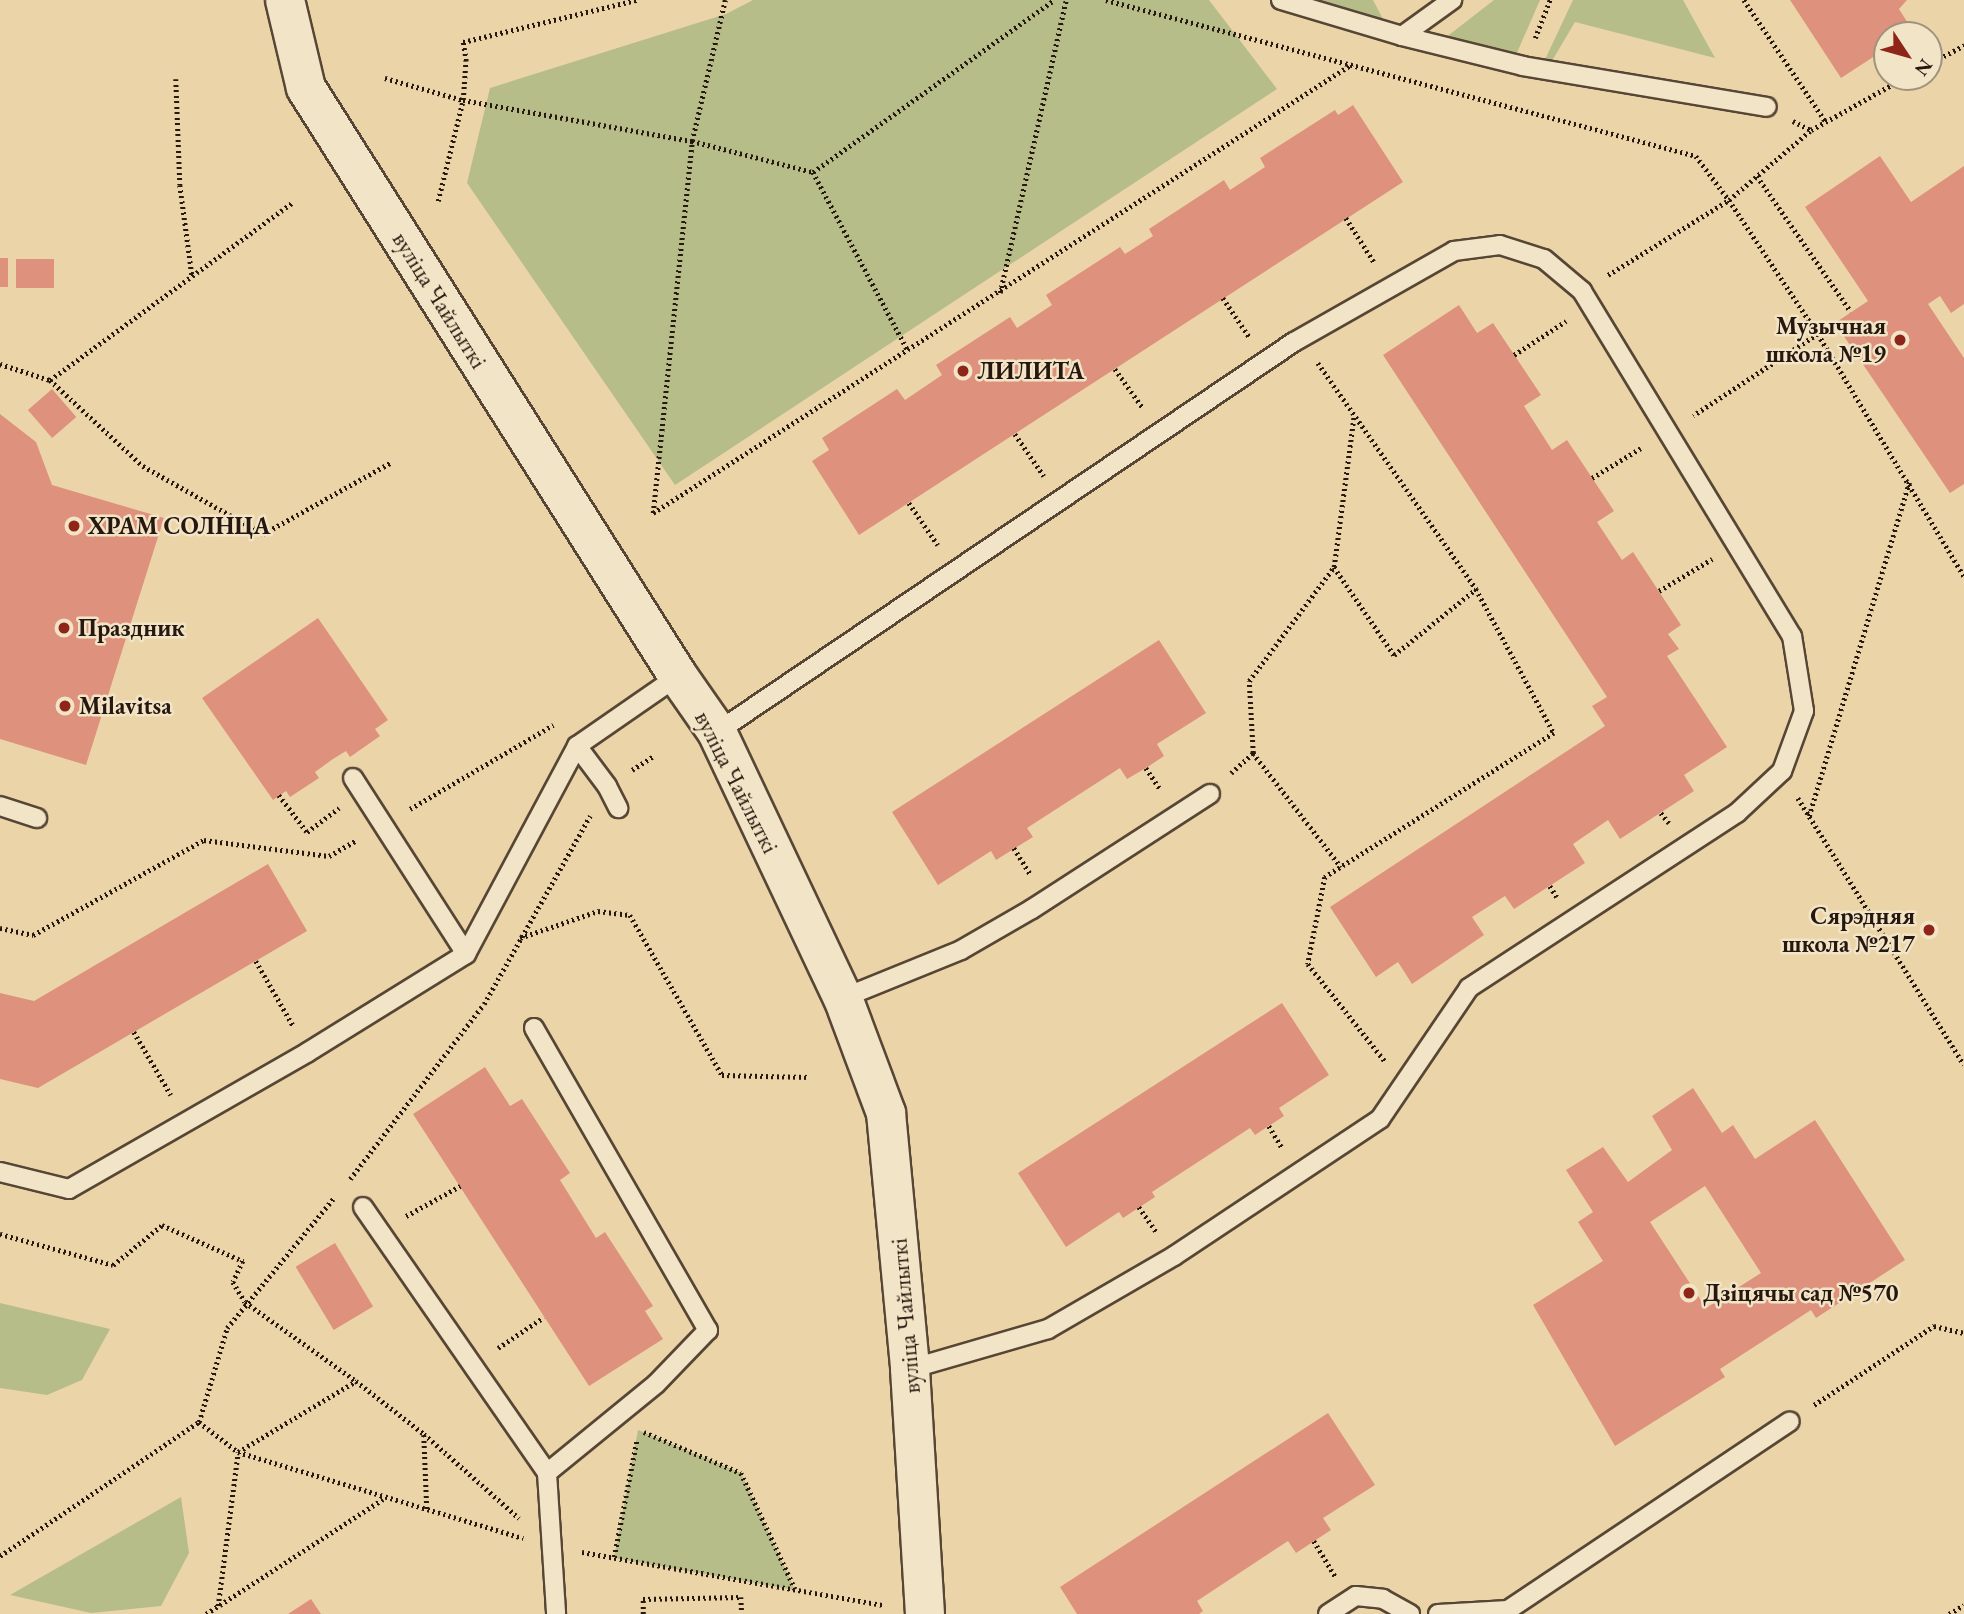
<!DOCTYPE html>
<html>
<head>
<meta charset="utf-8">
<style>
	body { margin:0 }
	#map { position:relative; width:1964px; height:1614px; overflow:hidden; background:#ebd5a8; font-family:"EB Garamond",serif }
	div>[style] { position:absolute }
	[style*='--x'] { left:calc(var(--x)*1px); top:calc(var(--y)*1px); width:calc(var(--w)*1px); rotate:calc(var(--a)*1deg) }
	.green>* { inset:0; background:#b6bd89 }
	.building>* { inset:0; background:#de927d; transform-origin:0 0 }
	.path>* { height:4.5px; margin-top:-2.25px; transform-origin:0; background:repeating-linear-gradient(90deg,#26170f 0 2px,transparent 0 5.5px) }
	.roads { filter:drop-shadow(2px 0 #574635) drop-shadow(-2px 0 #574635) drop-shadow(0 2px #574635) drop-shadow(0 -2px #574635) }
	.lane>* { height:18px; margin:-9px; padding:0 9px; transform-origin:9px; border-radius:9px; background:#f2e4c6 }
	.secondary>* { height:38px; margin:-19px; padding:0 19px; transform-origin:19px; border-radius:19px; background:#f2e4c6 }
	.dots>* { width:19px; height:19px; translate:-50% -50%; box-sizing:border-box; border:4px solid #f2e4c6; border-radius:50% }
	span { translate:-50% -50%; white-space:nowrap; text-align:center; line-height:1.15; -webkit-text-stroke:5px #f2e4c6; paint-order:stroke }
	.street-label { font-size:24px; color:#26170f }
	.poi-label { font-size:24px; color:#26170f; font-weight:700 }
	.right { translate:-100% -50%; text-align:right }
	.left { translate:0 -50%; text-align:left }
	.north { position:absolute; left:1873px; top:21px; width:70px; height:70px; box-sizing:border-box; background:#f2e4c6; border:2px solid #a0927d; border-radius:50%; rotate:126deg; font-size:19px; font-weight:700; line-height:28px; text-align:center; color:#26170f }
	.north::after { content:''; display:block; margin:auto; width:24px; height:32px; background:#8f2418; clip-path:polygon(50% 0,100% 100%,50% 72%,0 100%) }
</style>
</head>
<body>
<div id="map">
	<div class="green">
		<i style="clip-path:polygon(753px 0,1209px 0,1277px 89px,675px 485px,467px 183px,490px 88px,726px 14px)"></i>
		<i style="clip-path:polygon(1318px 0,1373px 0,1383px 19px,1321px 3px)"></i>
		<i style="clip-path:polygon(1494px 0,1540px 0,1516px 55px,1440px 42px)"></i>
		<i style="clip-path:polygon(1573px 0,1683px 0,1715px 58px,1575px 22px,1549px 66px,1542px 66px)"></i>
		<i style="clip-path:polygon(0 1303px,110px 1329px,82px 1380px,47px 1395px,0 1388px)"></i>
		<i style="clip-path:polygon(638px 1430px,741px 1473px,795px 1590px,614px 1558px)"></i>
		<i style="clip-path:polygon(181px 1497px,189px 1553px,161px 1606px,91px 1613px,10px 1595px)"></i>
	</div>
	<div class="building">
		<i style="clip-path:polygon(1790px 0,1907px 0,1899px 9px,1913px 31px,1906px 35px,1887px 35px,1887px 48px,1841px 78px)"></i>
		<i style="clip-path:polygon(1353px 105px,1403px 182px,859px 535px,812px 461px,829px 450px,822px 438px,897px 389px,905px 400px,942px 375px,936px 365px,1010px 317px,1017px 328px,1052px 305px,1046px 295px,1120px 247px,1125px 254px,1153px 236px,1149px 229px,1224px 180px,1230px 190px,1265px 167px,1260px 158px,1335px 110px,1338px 115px)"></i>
		<i style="clip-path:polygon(1880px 156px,1911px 202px,1964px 166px,1964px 304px,1951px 313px,1940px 296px,1928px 304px,1964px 358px,1964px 484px,1950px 493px,1835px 323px,1868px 301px,1805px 207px)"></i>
		<i style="left:0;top:258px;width:8px;height:29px"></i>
		<i style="left:54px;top:259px;width:29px;height:38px;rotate:90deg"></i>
		<i style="clip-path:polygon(1459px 305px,1477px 333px,1493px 323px,1541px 395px,1524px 406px,1552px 450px,1567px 440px,1614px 511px,1597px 522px,1622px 560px,1633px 552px,1681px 625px,1668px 634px,1679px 649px,1667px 656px,1727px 747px,1684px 775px,1694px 791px,1620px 839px,1608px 820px,1573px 844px,1585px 863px,1514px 909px,1505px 896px,1472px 917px,1484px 935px,1412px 984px,1398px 962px,1376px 977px,1330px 907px,1605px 726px,1592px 706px,1607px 697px,1383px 355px)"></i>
		<i style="left:52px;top:389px;width:37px;height:32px;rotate:49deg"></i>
		<i style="clip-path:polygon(0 414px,36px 442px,52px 485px,164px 518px,86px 765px,0 739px)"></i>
		<i style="clip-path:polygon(318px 618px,388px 720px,375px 729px,380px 736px,350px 757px,346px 751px,333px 759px,315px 772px,319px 778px,290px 797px,286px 791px,273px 800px,202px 698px)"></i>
		<i style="clip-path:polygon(1159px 640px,1206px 713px,1157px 744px,1164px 756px,1146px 768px,1127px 779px,1120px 768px,1027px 828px,1033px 837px,996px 860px,991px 851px,938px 885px,892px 812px)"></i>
		<i style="clip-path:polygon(268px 864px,307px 931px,38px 1088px,0 1079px,0 993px,34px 1001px)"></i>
		<i style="clip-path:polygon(1282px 1003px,1329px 1075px,1279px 1108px,1284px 1116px,1255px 1135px,1250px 1128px,1152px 1192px,1155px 1197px,1123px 1218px,1119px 1212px,1066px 1247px,1018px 1173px)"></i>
		<i style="clip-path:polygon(485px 1067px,510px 1106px,522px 1099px,570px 1173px,560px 1180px,596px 1238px,605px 1232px,653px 1306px,645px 1311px,663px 1339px,589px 1386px,413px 1114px)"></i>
		<i style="clip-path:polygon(evenodd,1693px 1088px,1722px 1133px,1733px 1125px,1755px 1159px,1815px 1120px,1905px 1260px,1816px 1318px,1811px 1310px,1720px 1369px,1725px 1377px,1615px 1446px,1533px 1305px,1603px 1261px,1578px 1222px,1593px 1212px,1566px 1170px,1603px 1147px,1628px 1182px,1672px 1150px,1652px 1116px,1693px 1088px,1705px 1186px,1761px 1273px,1706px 1308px,1650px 1222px,1705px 1186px)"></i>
		<i style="left:335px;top:1243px;width:74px;height:46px;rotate:59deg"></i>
		<i style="clip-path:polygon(1328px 1413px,1375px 1485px,1323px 1518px,1331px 1530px,1296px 1553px,1288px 1541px,1197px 1601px,1203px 1611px,1199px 1614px,1077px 1614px,1060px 1587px)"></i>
		<i style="clip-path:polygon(311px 1599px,321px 1614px,288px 1614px)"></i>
	</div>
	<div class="path">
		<i style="--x:1106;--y:0;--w:610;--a:14.81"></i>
		<i style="--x:1696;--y:156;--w:55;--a:53.1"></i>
		<i style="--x:1729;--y:200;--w:161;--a:56.4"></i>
		<i style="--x:1818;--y:334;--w:149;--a:146.7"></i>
		<i style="--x:1744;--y:0;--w:147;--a:56.1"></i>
		<i style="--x:1535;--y:38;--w:41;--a:-68.5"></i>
		<i style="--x:1929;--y:64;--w:40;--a:-28"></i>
		<i style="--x:385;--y:78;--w:81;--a:15.8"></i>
		<i style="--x:463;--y:100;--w:233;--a:10.2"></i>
		<i style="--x:692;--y:141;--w:125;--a:14.4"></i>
		<i style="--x:813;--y:172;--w:296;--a:-35.5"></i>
		<i style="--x:176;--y:79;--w:106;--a:87.8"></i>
		<i style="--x:180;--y:185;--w:91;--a:82.4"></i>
		<i style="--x:1793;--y:121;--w:20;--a:27"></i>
		<i style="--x:813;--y:172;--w:203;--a:62"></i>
		<i style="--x:1757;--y:176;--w:165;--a:55.3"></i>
		<i style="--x:438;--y:201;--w:104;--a:-76.1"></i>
		<i style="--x:463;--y:100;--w:39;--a:-86"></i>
		<i style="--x:466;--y:61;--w:19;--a:-99"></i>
		<i style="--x:463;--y:42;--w:179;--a:-13.6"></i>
		<i style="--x:1346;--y:218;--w:52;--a:57.5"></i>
		<i style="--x:1608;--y:275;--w:142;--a:-31.8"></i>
		<i style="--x:1729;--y:200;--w:108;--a:-40.5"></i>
		<i style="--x:1811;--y:130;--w:109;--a:-29.2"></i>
		<i style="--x:1000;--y:293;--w:300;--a:-77.3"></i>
		<i style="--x:1223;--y:298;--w:48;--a:56"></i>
		<i style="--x:1818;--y:334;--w:283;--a:58.9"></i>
		<i style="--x:1514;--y:355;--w:62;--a:-33.2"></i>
		<i style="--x:1318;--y:363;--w:276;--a:55"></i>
		<i style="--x:1476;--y:589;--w:164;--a:61.6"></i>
		<i style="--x:1554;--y:733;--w:271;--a:147.8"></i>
		<i style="--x:1325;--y:877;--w:89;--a:101.1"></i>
		<i style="--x:1308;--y:964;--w:124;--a:51.6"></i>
		<i style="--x:0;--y:364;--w:52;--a:17.7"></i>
		<i style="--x:50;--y:380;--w:300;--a:-36.2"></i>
		<i style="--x:1115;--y:369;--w:48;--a:54.3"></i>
		<i style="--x:50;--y:380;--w:127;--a:42.8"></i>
		<i style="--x:143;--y:466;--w:138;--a:29.5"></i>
		<i style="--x:263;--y:534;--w:148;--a:-29.2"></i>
		<i style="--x:1015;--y:434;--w:51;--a:55.4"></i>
		<i style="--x:1592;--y:478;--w:57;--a:-31.5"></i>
		<i style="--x:909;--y:503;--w:51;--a:55.4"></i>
		<i style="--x:653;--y:513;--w:831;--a:-32.71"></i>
		<i style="--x:653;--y:513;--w:374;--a:-84"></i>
		<i style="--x:692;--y:141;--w:145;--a:-76.8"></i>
		<i style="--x:1334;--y:567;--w:107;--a:55.7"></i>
		<i style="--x:1394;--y:655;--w:105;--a:-38.8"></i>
		<i style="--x:1659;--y:591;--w:62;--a:-31.1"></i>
		<i style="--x:1253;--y:753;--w:72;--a:-93.2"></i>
		<i style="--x:1249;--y:681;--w:142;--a:-53.3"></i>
		<i style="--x:1334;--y:567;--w:153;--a:-82.5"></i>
		<i style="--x:1146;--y:768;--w:27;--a:56"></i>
		<i style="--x:632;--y:770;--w:27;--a:-33"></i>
		<i style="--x:1231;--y:773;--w:30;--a:-42"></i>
		<i style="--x:1253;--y:753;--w:144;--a:52.3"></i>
		<i style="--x:279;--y:795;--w:46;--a:52.9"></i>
		<i style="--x:307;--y:832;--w:40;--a:-37"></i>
		<i style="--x:1798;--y:798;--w:314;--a:58.1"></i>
		<i style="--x:410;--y:809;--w:166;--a:-30.4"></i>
		<i style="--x:1661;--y:813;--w:13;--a:51"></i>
		<i style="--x:1809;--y:816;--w:349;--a:-73.3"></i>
		<i style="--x:1014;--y:848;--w:31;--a:58"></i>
		<i style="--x:1550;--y:886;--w:13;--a:58"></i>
		<i style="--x:0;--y:928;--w:34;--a:12"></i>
		<i style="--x:33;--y:935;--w:196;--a:-29.1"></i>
		<i style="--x:204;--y:840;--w:126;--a:7.3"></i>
		<i style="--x:329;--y:856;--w:32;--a:-30"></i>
		<i style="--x:520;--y:938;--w:83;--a:-19.1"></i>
		<i style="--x:598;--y:911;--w:32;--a:7"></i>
		<i style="--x:630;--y:915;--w:185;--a:60.1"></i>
		<i style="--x:722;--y:1075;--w:88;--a:1.3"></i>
		<i style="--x:256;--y:961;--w:76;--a:60.1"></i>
		<i style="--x:134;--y:1032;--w:73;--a:59.6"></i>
		<i style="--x:1269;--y:1126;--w:27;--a:59"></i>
		<i style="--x:350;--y:1179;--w:220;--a:-52.6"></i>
		<i style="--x:484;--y:1004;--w:216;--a:-60.6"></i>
		<i style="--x:1139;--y:1207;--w:32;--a:55"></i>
		<i style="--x:406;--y:1216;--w:62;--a:-29.1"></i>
		<i style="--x:0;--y:1234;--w:117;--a:15.3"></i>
		<i style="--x:113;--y:1265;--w:63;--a:-39.2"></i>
		<i style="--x:162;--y:1225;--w:89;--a:24"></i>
		<i style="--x:243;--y:1261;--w:23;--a:115"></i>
		<i style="--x:233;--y:1282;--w:23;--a:59"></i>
		<i style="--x:245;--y:1302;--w:136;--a:35.4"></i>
		<i style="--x:356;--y:1381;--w:86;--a:37.9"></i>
		<i style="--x:424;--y:1434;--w:127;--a:41.5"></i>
		<i style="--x:498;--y:1348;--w:55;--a:-34"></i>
		<i style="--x:1814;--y:1405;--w:144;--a:-33.4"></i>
		<i style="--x:1934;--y:1326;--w:31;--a:13"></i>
		<i style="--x:199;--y:1422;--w:98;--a:-73.4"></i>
		<i style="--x:227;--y:1328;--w:167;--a:-50.6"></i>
		<i style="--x:644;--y:1432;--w:105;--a:22.9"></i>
		<i style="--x:741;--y:1473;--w:128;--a:65"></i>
		<i style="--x:424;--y:1435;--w:76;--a:87.7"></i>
		<i style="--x:1314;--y:1541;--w:41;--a:59"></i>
		<i style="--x:582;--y:1552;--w:306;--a:10"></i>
		<i style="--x:0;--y:1556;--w:240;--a:-34"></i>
		<i style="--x:199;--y:1422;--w:49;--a:37.6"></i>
		<i style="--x:238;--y:1452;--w:298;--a:16.8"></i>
		<i style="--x:614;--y:1557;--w:120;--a:-79"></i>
		<i style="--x:218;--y:1606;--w:155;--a:-82.6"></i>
		<i style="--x:238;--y:1452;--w:138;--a:-31"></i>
		<i style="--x:206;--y:1614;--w:211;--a:-33"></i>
		<i style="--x:643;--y:1614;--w:15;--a:-90"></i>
		<i style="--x:643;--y:1599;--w:98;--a:-1.2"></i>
		<i style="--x:741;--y:1597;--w:17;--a:87"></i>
		<i style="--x:1949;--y:1614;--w:17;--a:-31"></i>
	</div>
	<div class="roads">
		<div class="lane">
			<i style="--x:1281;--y:0;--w:126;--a:16.6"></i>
			<i style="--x:1402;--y:36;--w:125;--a:13.9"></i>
			<i style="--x:1523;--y:66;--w:247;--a:9.5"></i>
			<i style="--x:1402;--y:36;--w:62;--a:-35.8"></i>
			<i style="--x:717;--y:732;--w:696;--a:-34.06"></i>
			<i style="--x:1294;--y:342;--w:184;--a:-29.6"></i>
			<i style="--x:1454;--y:251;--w:46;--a:-7.4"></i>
			<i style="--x:1500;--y:245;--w:46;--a:17.7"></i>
			<i style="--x:1544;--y:259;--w:50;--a:40.1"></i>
			<i style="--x:1582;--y:291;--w:404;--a:58.7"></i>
			<i style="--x:1792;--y:636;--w:76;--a:80.9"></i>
			<i style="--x:1804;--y:711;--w:64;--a:110.1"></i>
			<i style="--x:1782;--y:771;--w:62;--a:137"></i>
			<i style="--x:1737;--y:813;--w:320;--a:146.9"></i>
			<i style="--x:1469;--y:988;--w:158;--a:124.2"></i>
			<i style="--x:1380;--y:1119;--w:247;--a:146.4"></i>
			<i style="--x:1174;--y:1256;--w:146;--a:149.9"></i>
			<i style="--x:1048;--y:1329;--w:144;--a:163.8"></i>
			<i style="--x:577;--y:746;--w:50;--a:53.1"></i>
			<i style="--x:607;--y:786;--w:25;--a:63"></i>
			<i style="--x:353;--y:778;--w:209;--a:57.3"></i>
			<i style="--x:0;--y:806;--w:39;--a:18"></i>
			<i style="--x:843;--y:998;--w:127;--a:-22.1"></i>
			<i style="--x:961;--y:950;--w:82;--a:-30"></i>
			<i style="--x:1032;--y:909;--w:212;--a:-32.9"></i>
			<i style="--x:534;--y:1028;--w:349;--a:60.1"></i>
			<i style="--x:708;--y:1330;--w:75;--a:133.9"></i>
			<i style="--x:656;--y:1384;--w:141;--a:140.8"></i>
			<i style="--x:0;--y:1172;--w:71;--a:13.8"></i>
			<i style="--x:69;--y:1189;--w:275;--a:-29.8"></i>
			<i style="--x:308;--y:1052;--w:186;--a:-31.8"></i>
			<i style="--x:466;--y:954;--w:236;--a:-61.9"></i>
			<i style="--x:577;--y:746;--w:123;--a:-34.7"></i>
			<i style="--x:363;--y:1207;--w:323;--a:55.3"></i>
			<i style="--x:547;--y:1473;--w:141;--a:86.3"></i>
			<i style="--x:1328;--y:1614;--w:33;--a:-33"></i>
			<i style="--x:1356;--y:1596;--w:27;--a:6"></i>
			<i style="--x:1383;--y:1599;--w:31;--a:29"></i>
			<i style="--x:1438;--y:1614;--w:70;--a:-3.3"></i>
			<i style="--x:1508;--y:1610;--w:339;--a:-33.8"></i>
		</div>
		<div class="secondary">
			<i style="--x:285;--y:0;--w:90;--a:76.6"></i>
			<i style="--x:306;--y:88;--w:696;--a:57.68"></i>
			<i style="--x:678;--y:676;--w:68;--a:55.1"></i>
			<i style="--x:717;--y:732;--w:294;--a:64.7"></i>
			<i style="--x:843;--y:998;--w:123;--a:69.5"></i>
			<i style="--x:886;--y:1113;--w:257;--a:84.6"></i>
			<i style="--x:910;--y:1369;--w:245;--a:86.5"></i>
		</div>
	</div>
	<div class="dots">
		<i style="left:1900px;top:340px;background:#8f2418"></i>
		<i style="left:963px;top:371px;background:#8f2418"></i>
		<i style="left:74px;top:526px;background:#8f2418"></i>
		<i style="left:64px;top:628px;background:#8f2418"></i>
		<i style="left:65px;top:706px;background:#8f2418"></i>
		<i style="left:1929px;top:930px;background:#8f2418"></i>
		<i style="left:1689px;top:1293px;background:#8f2418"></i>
	</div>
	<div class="street-label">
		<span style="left:440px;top:300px;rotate:58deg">вуліца Чайлыткі</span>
		<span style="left:737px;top:782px;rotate:63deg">вуліца Чайлыткі</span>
		<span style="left:905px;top:1316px;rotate:-95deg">вуліца Чайлыткі</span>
	</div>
	<div class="poi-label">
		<span class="right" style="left:1886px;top:340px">Музычная<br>школа №19</span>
		<span class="left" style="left:977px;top:371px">ЛИЛИТА</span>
		<span class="left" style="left:88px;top:526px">ХРАМ СОЛНЦА</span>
		<span class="left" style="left:78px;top:628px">Праздник</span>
		<span class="left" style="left:79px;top:706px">Milavitsa</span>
		<span class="right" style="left:1915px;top:930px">Сярэдняя<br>школа №217</span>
		<span class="left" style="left:1703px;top:1293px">Дзіцячы сад №570</span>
	</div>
	<div class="north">N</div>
</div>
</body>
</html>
